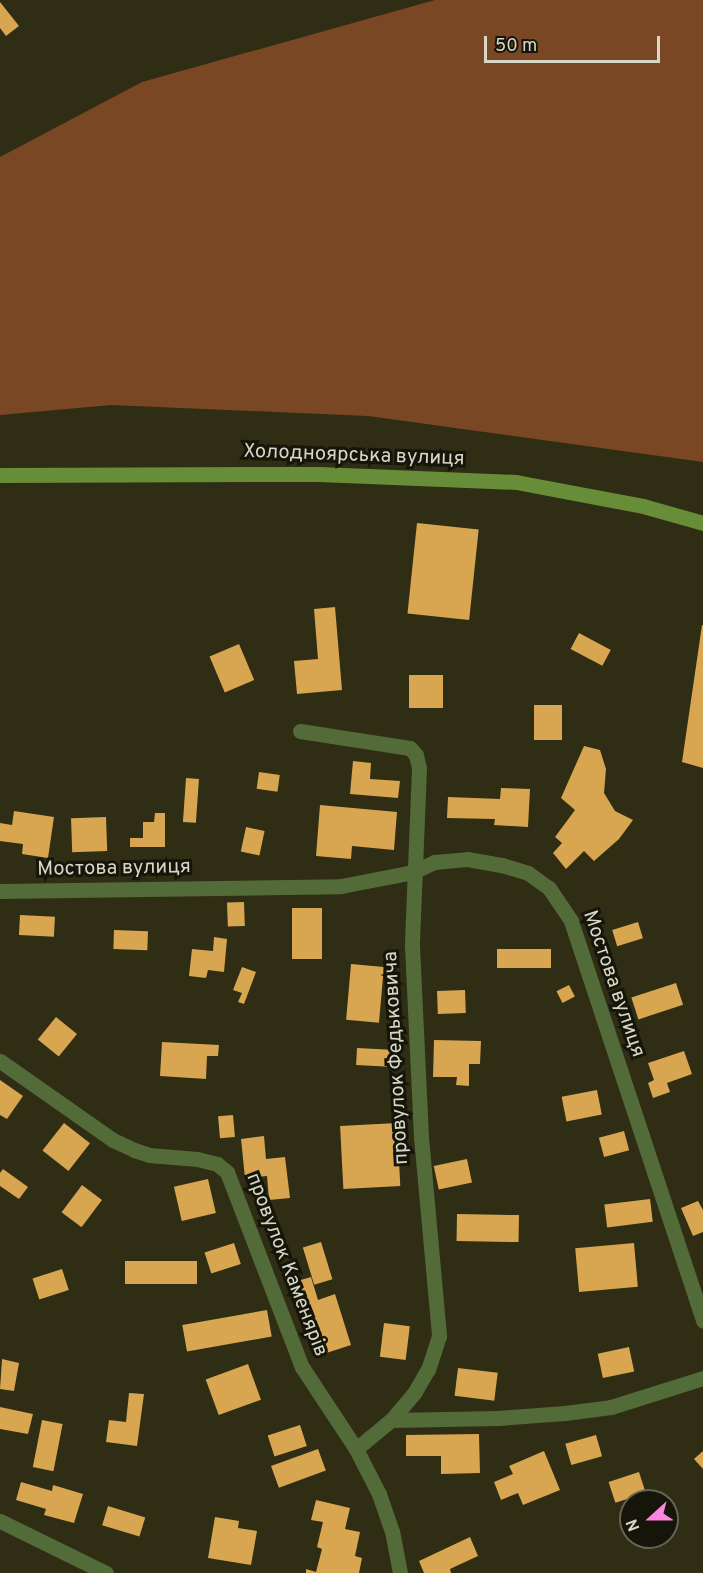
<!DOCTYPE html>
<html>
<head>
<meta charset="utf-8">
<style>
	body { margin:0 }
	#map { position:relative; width:703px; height:1573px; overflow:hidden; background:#2f2d13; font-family:Overpass,sans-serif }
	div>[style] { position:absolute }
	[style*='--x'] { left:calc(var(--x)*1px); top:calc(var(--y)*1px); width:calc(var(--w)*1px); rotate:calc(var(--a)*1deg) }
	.green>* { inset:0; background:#7a4724 }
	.building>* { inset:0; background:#d8a650; transform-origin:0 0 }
	.minor>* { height:15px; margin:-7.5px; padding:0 7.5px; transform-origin:7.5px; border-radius:7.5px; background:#536b38 }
	.tertiary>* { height:15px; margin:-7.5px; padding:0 7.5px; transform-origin:7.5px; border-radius:7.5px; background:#536b38 }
	.secondary>* { height:15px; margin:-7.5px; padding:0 7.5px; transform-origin:7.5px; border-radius:7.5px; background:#678d39 }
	span { translate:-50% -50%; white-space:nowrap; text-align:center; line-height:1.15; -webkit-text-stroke:6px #16150a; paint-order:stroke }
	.street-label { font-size:20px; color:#d7d7c7 }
	.north { position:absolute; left:619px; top:1489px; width:60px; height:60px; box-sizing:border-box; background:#16150a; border:2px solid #636356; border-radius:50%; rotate:249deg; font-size:16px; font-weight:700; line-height:24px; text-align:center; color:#d7d7c7 }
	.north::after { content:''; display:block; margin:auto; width:21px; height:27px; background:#fd86e1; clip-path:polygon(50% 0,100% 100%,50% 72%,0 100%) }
	.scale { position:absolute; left:484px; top:36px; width:176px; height:27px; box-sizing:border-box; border:3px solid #d7d7c7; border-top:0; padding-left:8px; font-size:18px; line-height:21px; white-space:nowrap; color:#d7d7c7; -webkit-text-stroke:4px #16150a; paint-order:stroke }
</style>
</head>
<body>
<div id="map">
	<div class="green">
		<i style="clip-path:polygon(435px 0,703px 0,703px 462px,368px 416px,111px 405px,0 415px,0 157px,142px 82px)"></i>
	</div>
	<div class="building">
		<i style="clip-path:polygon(0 2px,19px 26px,6px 36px,0 28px)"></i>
		<i style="left:417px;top:523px;width:62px;height:91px;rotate:6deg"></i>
		<i style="clip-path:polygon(335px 607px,342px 690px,297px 694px,294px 661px,318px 659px,314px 609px)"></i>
		<i style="clip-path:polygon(702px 625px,703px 625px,703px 768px,682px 762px)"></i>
		<i style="left:579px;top:633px;width:36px;height:18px;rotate:28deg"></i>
		<i style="left:239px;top:644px;width:39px;height:32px;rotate:67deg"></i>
		<i style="left:409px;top:675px;width:34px;height:33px"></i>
		<i style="left:534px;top:705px;width:28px;height:35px"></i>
		<i style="clip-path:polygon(584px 746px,600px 750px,606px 769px,604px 793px,615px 811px,633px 820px,619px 839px,594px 861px,584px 851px,566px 869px,553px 853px,562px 843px,555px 837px,575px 810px,561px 798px)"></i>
		<i style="clip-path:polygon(353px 761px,371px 763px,370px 779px,400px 781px,398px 798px,350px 794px)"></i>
		<i style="left:259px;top:772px;width:21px;height:17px;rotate:8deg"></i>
		<i style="left:186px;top:778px;width:13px;height:44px;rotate:4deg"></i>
		<i style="clip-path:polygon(501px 788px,530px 789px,528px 827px,494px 825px,495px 819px,447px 818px,448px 797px,500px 799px)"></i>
		<i style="clip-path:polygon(320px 805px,397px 812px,394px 850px,352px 846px,351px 859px,316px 856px)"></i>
		<i style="clip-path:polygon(14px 811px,54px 817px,48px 858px,22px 854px,23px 844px,0 841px,0 823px,12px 825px)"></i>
		<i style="clip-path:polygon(155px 813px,165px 813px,165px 847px,130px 847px,130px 838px,143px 838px,143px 822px,154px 822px)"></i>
		<i style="left:106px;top:817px;width:34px;height:35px;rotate:88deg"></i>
		<i style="left:246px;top:827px;width:19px;height:25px;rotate:12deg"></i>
		<i style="left:244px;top:902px;width:24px;height:17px;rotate:88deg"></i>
		<i style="left:292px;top:908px;width:30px;height:51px"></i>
		<i style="left:20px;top:915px;width:35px;height:20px;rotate:3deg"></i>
		<i style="left:638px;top:922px;width:17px;height:27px;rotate:73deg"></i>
		<i style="left:114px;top:930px;width:34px;height:19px;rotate:2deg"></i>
		<i style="clip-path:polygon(214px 937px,227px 939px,224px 972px,208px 970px,206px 978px,189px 976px,192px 949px,213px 951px)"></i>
		<i style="left:497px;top:949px;width:54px;height:19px"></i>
		<i style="left:351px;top:964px;width:33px;height:56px;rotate:5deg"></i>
		<i style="clip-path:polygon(242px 967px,256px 972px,244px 1004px,238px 1002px,242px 993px,233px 990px)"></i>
		<i style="left:676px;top:983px;width:23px;height:47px;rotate:72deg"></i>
		<i style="left:569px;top:985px;width:13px;height:14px;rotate:63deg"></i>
		<i style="left:465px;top:990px;width:23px;height:28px;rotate:88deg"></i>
		<i style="left:56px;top:1017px;width:27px;height:29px;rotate:39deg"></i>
		<i style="clip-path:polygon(434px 1040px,481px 1041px,480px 1064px,469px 1064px,469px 1086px,456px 1085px,457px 1077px,433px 1077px)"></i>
		<i style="clip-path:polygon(162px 1042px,219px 1045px,218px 1056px,207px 1056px,206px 1079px,160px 1076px)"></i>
		<i style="left:357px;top:1048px;width:34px;height:17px;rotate:3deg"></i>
		<i style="clip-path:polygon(684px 1051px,692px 1074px,667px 1083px,670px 1092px,653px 1098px,648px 1083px,654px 1080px,648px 1063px)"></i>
		<i style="clip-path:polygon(0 1080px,23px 1096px,7px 1119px,0 1115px)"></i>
		<i style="left:597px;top:1090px;width:25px;height:36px;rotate:79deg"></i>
		<i style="left:233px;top:1115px;width:22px;height:15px;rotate:85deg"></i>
		<i style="left:64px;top:1123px;width:33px;height:35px;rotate:38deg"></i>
		<i style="left:397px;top:1123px;width:63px;height:57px;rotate:87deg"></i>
		<i style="left:624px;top:1131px;width:20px;height:26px;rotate:75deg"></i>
		<i style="clip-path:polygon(264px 1136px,266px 1159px,285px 1157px,290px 1198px,269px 1200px,267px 1176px,245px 1178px,241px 1139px)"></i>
		<i style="left:467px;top:1159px;width:24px;height:34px;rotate:78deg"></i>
		<i style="clip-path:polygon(3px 1169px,28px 1187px,19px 1199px,0 1186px,0 1173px)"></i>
		<i style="left:208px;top:1179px;width:35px;height:35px;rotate:77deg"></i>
		<i style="left:82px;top:1185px;width:25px;height:34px;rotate:37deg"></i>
		<i style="left:650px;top:1199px;width:23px;height:46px;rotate:83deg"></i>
		<i style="clip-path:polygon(698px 1201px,703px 1210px,703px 1232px,693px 1236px,681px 1208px)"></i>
		<i style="left:457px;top:1214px;width:62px;height:27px;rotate:1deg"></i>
		<i style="left:321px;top:1242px;width:39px;height:19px;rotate:73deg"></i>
		<i style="left:234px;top:1243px;width:22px;height:31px;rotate:72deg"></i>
		<i style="left:634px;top:1243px;width:44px;height:59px;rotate:85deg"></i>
		<i style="left:197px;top:1261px;width:23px;height:72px;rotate:90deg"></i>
		<i style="left:62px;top:1269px;width:22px;height:31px;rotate:72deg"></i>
		<i style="clip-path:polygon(311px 1277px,318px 1300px,335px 1294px,351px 1345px,317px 1356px,294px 1282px)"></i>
		<i style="left:267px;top:1310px;width:27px;height:86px;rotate:80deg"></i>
		<i style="left:384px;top:1323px;width:26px;height:34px;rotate:7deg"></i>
		<i style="left:629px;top:1347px;width:25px;height:32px;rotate:78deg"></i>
		<i style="clip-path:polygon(2px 1359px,19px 1363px,14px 1391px,0 1389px)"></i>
		<i style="left:248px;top:1364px;width:38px;height:45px;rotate:70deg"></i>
		<i style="left:458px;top:1368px;width:40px;height:28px;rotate:7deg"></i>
		<i style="clip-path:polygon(129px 1393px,144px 1394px,137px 1446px,106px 1442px,109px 1420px,126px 1422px)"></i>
		<i style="clip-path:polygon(0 1407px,33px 1414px,28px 1434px,0 1429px)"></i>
		<i style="left:42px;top:1420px;width:21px;height:48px;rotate:11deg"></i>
		<i style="left:300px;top:1425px;width:22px;height:34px;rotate:72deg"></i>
		<i style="clip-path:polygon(479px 1434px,480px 1473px,441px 1474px,441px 1456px,406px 1456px,406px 1435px)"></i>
		<i style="left:596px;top:1435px;width:22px;height:32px;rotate:74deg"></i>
		<i style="left:318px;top:1449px;width:23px;height:50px;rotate:70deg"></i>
		<i style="clip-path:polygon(544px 1451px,560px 1490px,523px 1505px,518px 1493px,501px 1500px,494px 1482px,513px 1474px,509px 1466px)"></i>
		<i style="clip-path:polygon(703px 1451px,703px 1469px,694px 1459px)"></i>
		<i style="left:639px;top:1472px;width:22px;height:32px;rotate:72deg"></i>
		<i style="clip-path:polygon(21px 1482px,52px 1491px,53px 1485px,83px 1494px,74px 1523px,44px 1515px,46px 1509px,16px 1500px)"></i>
		<i style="clip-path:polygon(316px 1500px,350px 1508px,345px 1529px,360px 1532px,355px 1556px,362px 1558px,359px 1573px,306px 1573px,306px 1569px,316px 1572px,322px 1549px,317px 1547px,323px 1522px,311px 1520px)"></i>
		<i style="left:108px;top:1506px;width:39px;height:20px;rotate:17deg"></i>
		<i style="clip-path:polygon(215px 1517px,239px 1521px,238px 1528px,257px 1531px,251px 1565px,208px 1558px)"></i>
		<i style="clip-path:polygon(470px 1537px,478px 1556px,450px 1569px,451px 1573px,424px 1573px,419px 1561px)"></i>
	</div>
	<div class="minor">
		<i style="--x:300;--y:731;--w:111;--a:8.8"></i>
		<i style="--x:410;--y:748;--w:9;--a:49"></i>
		<i style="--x:416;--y:755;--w:13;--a:77"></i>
		<i style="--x:419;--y:768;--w:178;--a:92.3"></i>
		<i style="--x:412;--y:946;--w:191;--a:87.3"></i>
		<i style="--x:421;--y:1137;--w:200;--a:84.8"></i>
		<i style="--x:439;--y:1336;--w:35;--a:108"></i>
		<i style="--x:428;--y:1369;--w:28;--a:120"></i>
		<i style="--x:414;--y:1393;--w:35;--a:130"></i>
		<i style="--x:391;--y:1420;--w:45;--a:140.4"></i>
		<i style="--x:0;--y:891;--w:341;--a:-0.8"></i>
		<i style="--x:341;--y:886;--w:73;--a:-11"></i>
		<i style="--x:413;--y:872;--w:23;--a:-25"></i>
		<i style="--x:434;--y:862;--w:33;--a:-5"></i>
		<i style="--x:467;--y:859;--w:36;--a:10"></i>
		<i style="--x:502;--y:865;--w:27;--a:17"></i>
		<i style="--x:528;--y:873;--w:26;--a:36"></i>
		<i style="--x:549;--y:888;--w:40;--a:56"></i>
		<i style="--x:571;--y:921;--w:421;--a:71.7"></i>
		<i style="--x:0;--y:1061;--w:138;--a:35"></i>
		<i style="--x:113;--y:1140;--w:23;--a:25"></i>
		<i style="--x:134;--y:1150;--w:16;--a:18"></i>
		<i style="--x:149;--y:1155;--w:48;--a:4.8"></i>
		<i style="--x:197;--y:1159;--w:21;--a:14"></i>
		<i style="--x:217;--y:1164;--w:13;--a:39"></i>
		<i style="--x:227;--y:1172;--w:209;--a:69"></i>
		<i style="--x:302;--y:1367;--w:98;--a:56.6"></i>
		<i style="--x:356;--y:1449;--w:51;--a:62.9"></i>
		<i style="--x:379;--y:1494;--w:39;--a:71"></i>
		<i style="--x:392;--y:1531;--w:43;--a:79.2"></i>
		<i style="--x:391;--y:1420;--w:107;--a:-1.1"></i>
		<i style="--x:498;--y:1418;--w:67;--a:-4.3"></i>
		<i style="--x:565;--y:1413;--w:46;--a:-7.4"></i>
		<i style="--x:611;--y:1407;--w:96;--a:-17.5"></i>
	</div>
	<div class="tertiary">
		<i style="--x:0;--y:1521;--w:118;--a:26.1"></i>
	</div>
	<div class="secondary">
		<i style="--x:0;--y:475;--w:319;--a:-0.2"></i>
		<i style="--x:319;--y:474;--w:197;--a:2.3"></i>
		<i style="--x:516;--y:482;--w:129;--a:10.7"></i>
		<i style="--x:643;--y:506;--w:62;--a:15.8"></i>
	</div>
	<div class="street-label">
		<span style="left:354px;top:456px;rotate:2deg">Холодноярська вулиця</span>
		<span style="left:114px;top:869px;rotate:-1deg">Мостова вулиця</span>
		<span style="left:613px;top:984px;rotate:71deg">Мостова вулиця</span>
		<span style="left:397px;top:1058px;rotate:-93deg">провулок Федьковича</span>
		<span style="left:286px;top:1265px;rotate:69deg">провулок Каменярів</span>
	</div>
	<div class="north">N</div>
	<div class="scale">50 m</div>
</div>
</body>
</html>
